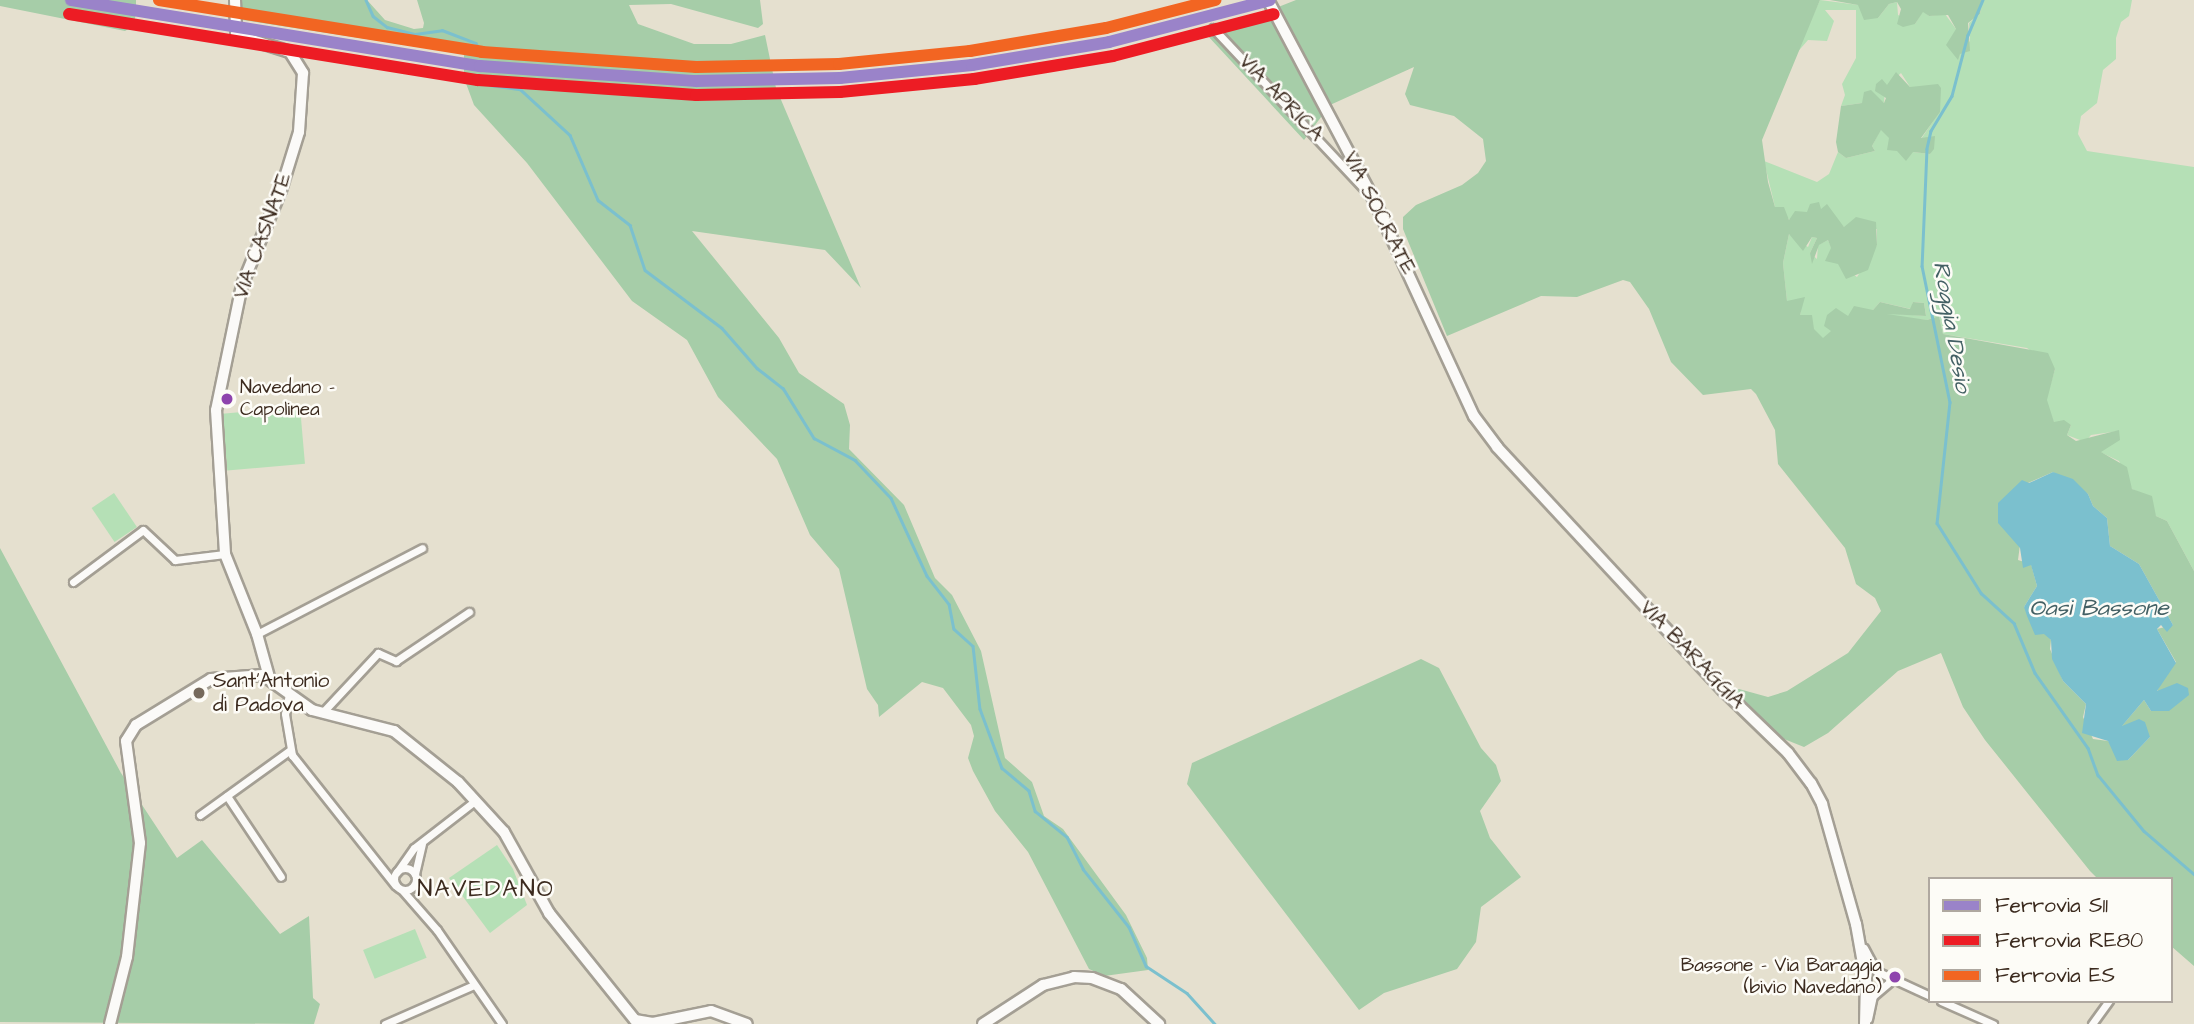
<!DOCTYPE html>
<html>
<head>
<meta charset="utf-8">
<style>
	body { margin:0 }
	#map { position:relative; width:2194px; height:1024px; overflow:hidden; background:#e5e0cf; font-family:"Architects Daughter",sans-serif }
	div>[style] { position:absolute }
	[style*='--x'] { left:calc(var(--x)*1px); top:calc(var(--y)*1px); width:calc(var(--w)*1px); rotate:calc(var(--a)*1deg) }
	.green>* { inset:0; background:#b5e0b6; transform-origin:0 0 }
	.forest>* { inset:0; background:#a6cda8 }
	.water>* { inset:0; background:#7bc0ce }
	.stream>* { height:2.5px; margin:-1.25px; padding:0 1.25px; transform-origin:1.25px; border-radius:1.25px; background:#7bc0ce }
	.roads { filter:drop-shadow(2px 0 #a49f94) drop-shadow(-2px 0 #a49f94) drop-shadow(0 2px #a49f94) drop-shadow(0 -2px #a49f94) }
	.street>* { height:7px; margin:-3.5px; padding:0 3.5px; transform-origin:3.5px; border-radius:3.5px; background:#fbfaf8 }
	.street>.ring { margin:-3.5px; padding:0; box-sizing:content-box; background:none; border:7px solid #fbfaf8; border-radius:50% }
	.secondary>* { height:10px; margin:-5px; padding:0 5px; transform-origin:5px; border-radius:5px; background:#fbfaf8 }
	.rail-1>* { height:12px; margin:-6px; padding:0 6px; transform-origin:6px; border-radius:6px; background:#9a83c9 }
	.rail-2>* { height:12px; margin:-6px; padding:0 6px; transform-origin:6px; border-radius:6px; background:#ed1c24 }
	.rail-3>* { height:12px; margin:-6px; padding:0 6px; transform-origin:6px; border-radius:6px; background:#f26522 }
	.dots>* { width:19px; height:19px; translate:-50% -50%; box-sizing:border-box; border:4px solid #fdfcf7; border-radius:50% }
	span { translate:-50% -50%; white-space:nowrap; text-align:center; line-height:1.15; -webkit-text-stroke:5px #fdfcf7; paint-order:stroke }
	.bus-label { font-size:19px; color:#3b2a1e }
	.left { translate:0 -50%; text-align:left }
	.right { translate:-100% -50%; text-align:right }
	.street-label { font-size:21px; color:#3b2a1e }
	.poi-label { font-size:21px; color:#3b2a1e }
	.water-label { font-size:23px; color:#436064; font-style:italic }
	.quarter-label { font-size:24px; color:#3b2a1e; letter-spacing:2px }
	.legend { position:absolute; left:1928px; top:877px; width:245px; height:126px; box-sizing:border-box; background:#fdfcf7; border:2px solid #afa8a0; margin:0; padding:9px 12px; list-style:none; font-size:21px; color:#3b2a1e }
	.legend li { display:flex; align-items:center; gap:14px; height:35px }
	.legend b { width:35px; border:2px solid #afa8a0 }
</style>
</head>
<body>
<div id="map">
	<div class="green">
		<i style="clip-path:polygon(1820px 0,1859px 5px,1878px 18px,1889px 4px,1897px 2px,1898px 15px,1915px 24px,1923px 11px,1929px 16px,1945px 14px,1956px 29px,1959px 54px,1970px 41px,1969px 23px,1980px 14px,1982px 0,2132px 0,2129px 16px,2121px 22px,2116px 38px,2116px 59px,2103px 70px,2097px 103px,2081px 116px,2078px 134px,2087px 151px,2194px 167px,2194px 571px,2167px 521px,2156px 516px,2142px 494px,2132px 489px,2119px 461px,2100px 452px,2119px 431px,2091px 435px,2085px 442px,2067px 435px,2071px 425px,2054px 423px,2046px 400px,2055px 369px,2027px 348px,1943px 334px,1939px 316px,1927px 320px,1892px 318px,1886px 313px,1926px 316px,1924px 303px,1913px 302px,1911px 309px,1880px 302px,1873px 310px,1848px 316px,1823px 339px,1800px 315px,1801px 309px,1787px 301px,1783px 263px,1789px 234px,1808px 247px,1812px 237px,1817px 238px,1810px 253px,1817px 259px,1818px 245px,1828px 240px,1838px 263px,1857px 277px,1877px 245px,1877px 229px,1844px 227px,1821px 209px,1790px 220px,1775px 207px,1764px 161px,1817px 182px,1829px 174px,1838px 152px,1846px 158px,1875px 151px,1872px 146px,1881px 129px,1913px 152px,1930px 154px,1934px 144px,1921px 139px,1940px 111px,1924px 88px,1910px 87px,1901px 73px,1885px 88px,1886px 79px,1884px 103px,1874px 96px,1862px 103px,1841px 106px,1845px 95px,1842px 84px,1856px 58px,1856px 10px,1825px 10px,1834px 21px,1827px 41px,1808px 40px,1795px 55px)"></i>
		<i style="left:300px;top:407px;width:57px;height:78px;rotate:85deg"></i>
		<i style="left:114px;top:493px;width:41px;height:27px;rotate:56deg"></i>
		<i style="clip-path:polygon(497px 845px,513px 869px,527px 905px,490px 933px,449px 878px)"></i>
		<i style="left:415px;top:929px;width:31px;height:56px;rotate:68deg"></i>
	</div>
	<div class="forest">
		<i style="clip-path:polygon(0 0,136px 0,136px 14px,133px 26px,125px 31px,0 6px)"></i>
		<i style="clip-path:polygon(238px 0,367px 0,385px 20px,414px 29px,423px 28px,424px 23px,417px 0,760px 0,763px 24px,758px 28px,671px 4px,629px 5px,638px 24px,694px 44px,731px 44px,765px 35px,776px 88px,861px 288px,825px 250px,692px 231px,779px 338px,799px 373px,844px 404px,850px 425px,849px 449px,904px 505px,935px 578px,952px 595px,981px 651px,1005px 758px,1032px 782px,1044px 816px,1063px 829px,1126px 915px,1147px 958px,1148px 970px,1104px 976px,1089px 969px,1028px 852px,995px 811px,973px 771px,968px 758px,974px 736px,971px 725px,943px 688px,922px 682px,879px 717px,878px 705px,867px 689px,839px 569px,810px 535px,777px 459px,718px 397px,687px 340px,632px 301px,527px 163px,474px 105px,464px 78px,464px 54px,236px 19px)"></i>
		<i style="clip-path:polygon(evenodd,1296px 0,1820px 0,1762px 140px,1768px 182px,1775px 207px,1784px 207px,1789px 220px,1795px 211px,1807px 212px,1810px 204px,1819px 202px,1821px 209px,1827px 204px,1844px 227px,1856px 217px,1876px 222px,1877px 245px,1868px 270px,1846px 279px,1838px 264px,1825px 261px,1831px 248px,1828px 240px,1819px 245px,1812px 264px,1810px 253px,1817px 238px,1812px 237px,1803px 251px,1789px 234px,1783px 263px,1787px 301px,1805px 297px,1800px 315px,1812px 315px,1814px 329px,1823px 338px,1831px 331px,1824px 326px,1827px 315px,1836px 308px,1848px 316px,1854px 306px,1873px 310px,1880px 302px,1910px 309px,1913px 302px,1924px 303px,1926px 316px,1887px 314px,1927px 320px,1939px 316px,1943px 334px,2048px 353px,2055px 369px,2047px 400px,2054px 422px,2064px 420px,2071px 425px,2067px 435px,2076px 441px,2119px 430px,2120px 440px,2101px 452px,2127px 467px,2132px 489px,2152px 496px,2156px 516px,2167px 521px,2194px 571px,2194px 966px,2171px 946px,2171px 879px,2098px 879px,2090px 871px,1985px 740px,1963px 707px,1941px 653px,1898px 671px,1828px 733px,1804px 747px,1779px 737px,1724px 693px,1739px 689px,1768px 697px,1787px 691px,1848px 653px,1881px 611px,1875px 598px,1856px 584px,1845px 548px,1778px 464px,1775px 430px,1756px 394px,1751px 389px,1703px 395px,1671px 362px,1649px 309px,1630px 282px,1623px 280px,1577px 297px,1541px 296px,1447px 336px,1403px 229px,1403px 217px,1416px 205px,1462px 185px,1478px 173px,1486px 161px,1483px 139px,1454px 116px,1410px 105px,1405px 94px,1414px 67px,1330px 105px,1304px 140px,1207px 35px,1296px 0,2053px 472px,2088px 494px,2093px 506px,2107px 518px,2110px 546px,2139px 564px,2173px 625px,2157px 629px,2176px 662px,2160px 683px,2151px 711px,2144px 700px,2121px 727px,2150px 737px,2128px 760px,2108px 741px,2093px 739px,2083px 717px,2086px 704px,2063px 681px,2050px 649px,2051px 640px,2024px 607px,2037px 586px,2031px 564px,2018px 560px,2028px 483px,2053px 472px)"></i>
		<i style="clip-path:polygon(1830px 0,1982px 0,1980px 14px,1968px 23px,1970px 51px,1960px 54px,1958px 60px,1946px 45px,1956px 29px,1948px 15px,1929px 16px,1923px 12px,1915px 24px,1903px 27px,1897px 24px,1901px 9px,1897px 2px,1889px 4px,1878px 18px,1864px 20px,1858px 5px)"></i>
		<i style="clip-path:polygon(1896px 72px,1910px 87px,1938px 84px,1941px 88px,1940px 112px,1921px 138px,1935px 136px,1934px 149px,1930px 154px,1913px 152px,1906px 161px,1897px 151px,1887px 150px,1889px 138px,1881px 130px,1872px 146px,1875px 151px,1846px 158px,1838px 152px,1836px 142px,1841px 106px,1862px 103px,1864px 92px,1871px 90px,1884px 103px,1886px 98px,1875px 91px,1876px 84px,1882px 79px,1887px 85px)"></i>
		<i style="clip-path:polygon(0 548px,121px 773px,177px 858px,202px 840px,280px 934px,309px 916px,313px 998px,320px 1004px,314px 1024px,0 1022px)"></i>
		<i style="clip-path:polygon(1421px 659px,1439px 668px,1481px 748px,1496px 765px,1501px 781px,1480px 811px,1490px 838px,1521px 877px,1481px 907px,1476px 942px,1457px 969px,1384px 993px,1359px 1010px,1187px 784px,1192px 763px)"></i>
	</div>
	<div class="water">
		<i style="clip-path:polygon(2053px 472px,2073px 479px,2088px 494px,2093px 506px,2107px 518px,2110px 546px,2139px 564px,2173px 625px,2167px 632px,2161px 625px,2157px 629px,2176px 663px,2157px 691px,2177px 683px,2188px 688px,2189px 695px,2169px 711px,2151px 711px,2144px 700px,2122px 726px,2139px 719px,2145px 722px,2150px 737px,2128px 760px,2117px 761px,2108px 741px,2082px 733px,2086px 704px,2063px 681px,2052px 659px,2051px 640px,2044px 634px,2035px 635px,2027px 616px,2024px 607px,2037px 586px,2031px 565px,2023px 568px,2020px 548px,1998px 523px,1998px 503px,2022px 480px,2029px 483px)"></i>
	</div>
	<div class="stream">
		<i style="--x:366;--y:0;--w:17;--a:66"></i>
		<i style="--x:373;--y:16;--w:18;--a:38"></i>
		<i style="--x:387;--y:27;--w:29;--a:14"></i>
		<i style="--x:415;--y:34;--w:27;--a:-8"></i>
		<i style="--x:442;--y:30;--w:36;--a:21"></i>
		<i style="--x:476;--y:43;--w:11;--a:63"></i>
		<i style="--x:1983;--y:0;--w:38;--a:113"></i>
		<i style="--x:1968;--y:35;--w:63;--a:104.7"></i>
		<i style="--x:1952;--y:96;--w:41;--a:121"></i>
		<i style="--x:1931;--y:131;--w:18;--a:103"></i>
		<i style="--x:1927;--y:149;--w:117;--a:92.4"></i>
		<i style="--x:1922;--y:266;--w:139;--a:78.4"></i>
		<i style="--x:1950;--y:402;--w:122;--a:96.1"></i>
		<i style="--x:1937;--y:523;--w:83;--a:57.8"></i>
		<i style="--x:1981;--y:593;--w:45;--a:42.3"></i>
		<i style="--x:2014;--y:623;--w:54;--a:67.2"></i>
		<i style="--x:2035;--y:673;--w:92;--a:54.8"></i>
		<i style="--x:2088;--y:748;--w:29;--a:70"></i>
		<i style="--x:2098;--y:775;--w:72;--a:50.6"></i>
		<i style="--x:2144;--y:831;--w:66;--a:40.7"></i>
		<i style="--x:484;--y:78;--w:9;--a:49"></i>
		<i style="--x:490;--y:85;--w:30;--a:8"></i>
		<i style="--x:520;--y:89;--w:68;--a:42.6"></i>
		<i style="--x:570;--y:135;--w:71;--a:66.7"></i>
		<i style="--x:598;--y:200;--w:41;--a:38"></i>
		<i style="--x:630;--y:225;--w:47;--a:71.6"></i>
		<i style="--x:645;--y:270;--w:96;--a:37"></i>
		<i style="--x:722;--y:328;--w:53;--a:48.8"></i>
		<i style="--x:757;--y:368;--w:33;--a:38"></i>
		<i style="--x:783;--y:388;--w:59;--a:58.2"></i>
		<i style="--x:814;--y:438;--w:47;--a:28.2"></i>
		<i style="--x:855;--y:460;--w:52;--a:46.5"></i>
		<i style="--x:891;--y:498;--w:86;--a:65.2"></i>
		<i style="--x:927;--y:576;--w:36;--a:52"></i>
		<i style="--x:949;--y:604;--w:25;--a:79"></i>
		<i style="--x:954;--y:629;--w:25;--a:42"></i>
		<i style="--x:973;--y:646;--w:63;--a:83.7"></i>
		<i style="--x:980;--y:709;--w:63;--a:69.6"></i>
		<i style="--x:1002;--y:768;--w:35;--a:40"></i>
		<i style="--x:1029;--y:791;--w:21;--a:73"></i>
		<i style="--x:1035;--y:811;--w:41;--a:39.1"></i>
		<i style="--x:1067;--y:837;--w:36;--a:63"></i>
		<i style="--x:1083;--y:869;--w:74;--a:51.6"></i>
		<i style="--x:1129;--y:927;--w:43;--a:66.4"></i>
		<i style="--x:1146;--y:966;--w:49;--a:33.4"></i>
		<i style="--x:1187;--y:993;--w:42;--a:47.9"></i>
	</div>
	<div class="roads">
		<div class="street">
			<i style="--x:1213;--y:28;--w:222;--a:46.8"></i>
			<i style="--x:73;--y:582;--w:87;--a:-36.6"></i>
			<i style="--x:143;--y:530;--w:44;--a:43.2"></i>
			<i style="--x:175;--y:560;--w:50;--a:-6.8"></i>
			<i style="--x:257;--y:634;--w:186;--a:-27.5"></i>
			<i style="--x:289;--y:694;--w:20;--a:101"></i>
			<i style="--x:285;--y:714;--w:42;--a:80.3"></i>
			<i style="--x:292;--y:755;--w:166;--a:51.6"></i>
			<i style="--x:322;--y:713;--w:82;--a:-47"></i>
			<i style="--x:378;--y:653;--w:20;--a:24"></i>
			<i style="--x:396;--y:661;--w:88;--a:-33.9"></i>
			<i style="--x:227;--y:796;--w:97;--a:56.3"></i>
			<i style="--x:200;--y:815;--w:111;--a:-35.8"></i>
			<i class="ring" style="left:394px;top:868px;width:15px;height:15px"></i>
			<i style="--x:397;--y:872;--w:29;--a:-55"></i>
			<i style="--x:414;--y:848;--w:78;--a:-37.7"></i>
			<i style="--x:415;--y:874;--w:31;--a:-77"></i>
			<i style="--x:402;--y:890;--w:53;--a:48.8"></i>
			<i style="--x:437;--y:930;--w:114;--a:55.3"></i>
			<i style="--x:1864;--y:948;--w:26;--a:62"></i>
			<i style="--x:1876;--y:971;--w:60;--a:24.8"></i>
			<i style="--x:1941;--y:1001;--w:57;--a:23.9"></i>
			<i style="--x:1868;--y:1019;--w:24;--a:-78"></i>
			<i style="--x:1873;--y:996;--w:25;--a:-40"></i>
			<i style="--x:385;--y:1024;--w:97;--a:-23.7"></i>
			<i style="--x:2092;--y:1024;--w:29;--a:-54"></i>
		</div>
		<div class="secondary">
			<i style="--x:235;--y:0;--w:35;--a:88"></i>
			<i style="--x:236;--y:35;--w:57;--a:17.5"></i>
			<i style="--x:290;--y:52;--w:25;--a:58"></i>
			<i style="--x:303;--y:73;--w:59;--a:93.9"></i>
			<i style="--x:299;--y:132;--w:61;--a:107.2"></i>
			<i style="--x:281;--y:190;--w:103;--a:112.3"></i>
			<i style="--x:242;--y:285;--w:128;--a:101.7"></i>
			<i style="--x:216;--y:410;--w:144;--a:86.4"></i>
			<i style="--x:225;--y:554;--w:86;--a:68.2"></i>
			<i style="--x:257;--y:634;--w:45;--a:74.4"></i>
			<i style="--x:1268;--y:0;--w:229;--a:62.1"></i>
			<i style="--x:1375;--y:202;--w:236;--a:65.2"></i>
			<i style="--x:1474;--y:416;--w:39;--a:53"></i>
			<i style="--x:1497;--y:447;--w:333;--a:47.1"></i>
			<i style="--x:1724;--y:691;--w:89;--a:44.1"></i>
			<i style="--x:1788;--y:753;--w:38;--a:53"></i>
			<i style="--x:1811;--y:783;--w:24;--a:62"></i>
			<i style="--x:1822;--y:804;--w:125;--a:74.2"></i>
			<i style="--x:1856;--y:924;--w:57;--a:79.9"></i>
			<i style="--x:1866;--y:980;--w:44;--a:91.3"></i>
			<i style="--x:110;--y:1024;--w:69;--a:-75.8"></i>
			<i style="--x:127;--y:957;--w:115;--a:-83.5"></i>
			<i style="--x:140;--y:843;--w:103;--a:-97.8"></i>
			<i style="--x:126;--y:741;--w:19;--a:-58"></i>
			<i style="--x:136;--y:725;--w:88;--a:-31.5"></i>
			<i style="--x:211;--y:679;--w:52;--a:-4.4"></i>
			<i style="--x:263;--y:675;--w:60;--a:35.5"></i>
			<i style="--x:312;--y:710;--w:85;--a:14.4"></i>
			<i style="--x:394;--y:731;--w:82;--a:38.6"></i>
			<i style="--x:458;--y:782;--w:68;--a:47.4"></i>
			<i style="--x:504;--y:832;--w:93;--a:60.9"></i>
			<i style="--x:549;--y:913;--w:137;--a:51.2"></i>
			<i style="--x:635;--y:1020;--w:18;--a:9"></i>
			<i style="--x:653;--y:1023;--w:59;--a:-11.7"></i>
			<i style="--x:711;--y:1011;--w:38;--a:20"></i>
			<i style="--x:983;--y:1024;--w:72;--a:-33"></i>
			<i style="--x:1043;--y:985;--w:32;--a:-14"></i>
			<i style="--x:1074;--y:977;--w:18;--a:3"></i>
			<i style="--x:1092;--y:978;--w:31;--a:21"></i>
			<i style="--x:1121;--y:989;--w:52;--a:42.6"></i>
		</div>
	</div>
	<div class="rail-1">
		<i style="--x:71;--y:0;--w:414;--a:9.2"></i>
		<i style="--x:480;--y:66;--w:217;--a:4"></i>
		<i style="--x:696;--y:81;--w:144;--a:-1.2"></i>
		<i style="--x:840;--y:78;--w:133;--a:-5.6"></i>
		<i style="--x:972;--y:65;--w:139;--a:-9.5"></i>
		<i style="--x:1109;--y:42;--w:166;--a:-14.6"></i>
	</div>
	<div class="rail-2">
		<i style="--x:69;--y:14;--w:414;--a:9.2"></i>
		<i style="--x:478;--y:80;--w:219;--a:3.9"></i>
		<i style="--x:696;--y:95;--w:144;--a:-1.2"></i>
		<i style="--x:840;--y:92;--w:135;--a:-5.5"></i>
		<i style="--x:974;--y:79;--w:141;--a:-9.4"></i>
		<i style="--x:1113;--y:56;--w:166;--a:-14.6"></i>
	</div>
	<div class="rail-3">
		<i style="--x:159;--y:0;--w:327;--a:9.1"></i>
		<i style="--x:482;--y:52;--w:215;--a:4"></i>
		<i style="--x:696;--y:67;--w:143;--a:-1.2"></i>
		<i style="--x:839;--y:64;--w:132;--a:-5.7"></i>
		<i style="--x:970;--y:51;--w:138;--a:-9.6"></i>
		<i style="--x:1106;--y:28;--w:113;--a:-14.4"></i>
	</div>
	<div class="dots">
		<i style="left:227px;top:399px;background:#8e44ad"></i>
		<i style="left:199px;top:693px;background:#766a5c"></i>
		<i style="left:1895px;top:977px;background:#8e44ad"></i>
	</div>
	<div class="bus-label">
		<span class="left" style="left:240px;top:399px">Navedano -<br>Capolinea</span>
		<span class="right" style="left:1882px;top:977px">Bassone - Via Baraggia<br>(bivio Navedano)</span>
	</div>
	<div class="street-label">
		<span style="left:1281px;top:98px;rotate:46deg">VIA APRICA</span>
		<span style="left:1379px;top:213px;rotate:63deg">VIA SOCRATE</span>
		<span style="left:263px;top:236px;rotate:-70deg">VIA CASNATE</span>
		<span style="left:1692px;top:655px;rotate:46deg">VIA BARAGGIA</span>
	</div>
	<div class="poi-label">
		<span class="left" style="left:213px;top:693px">Sant'Antonio<br>di Padova</span>
	</div>
	<div class="water-label">
		<span style="left:1952px;top:327px;rotate:80deg">Roggia Desio</span>
		<span style="left:2099px;top:608px">Oasi Bassone</span>
	</div>
	<div class="quarter-label">
		<span style="left:486px;top:890px">NAVEDANO</span>
	</div>
	<ul class="legend">
	<li><b style="height:9px;background:#9a83c9"></b>Ferrovia S11</li>
	<li><b style="height:9px;background:#ed1c24"></b>Ferrovia RE80</li>
	<li><b style="height:9px;background:#f26522"></b>Ferrovia ES</li>
	</ul>
</div>
</body>
</html>
